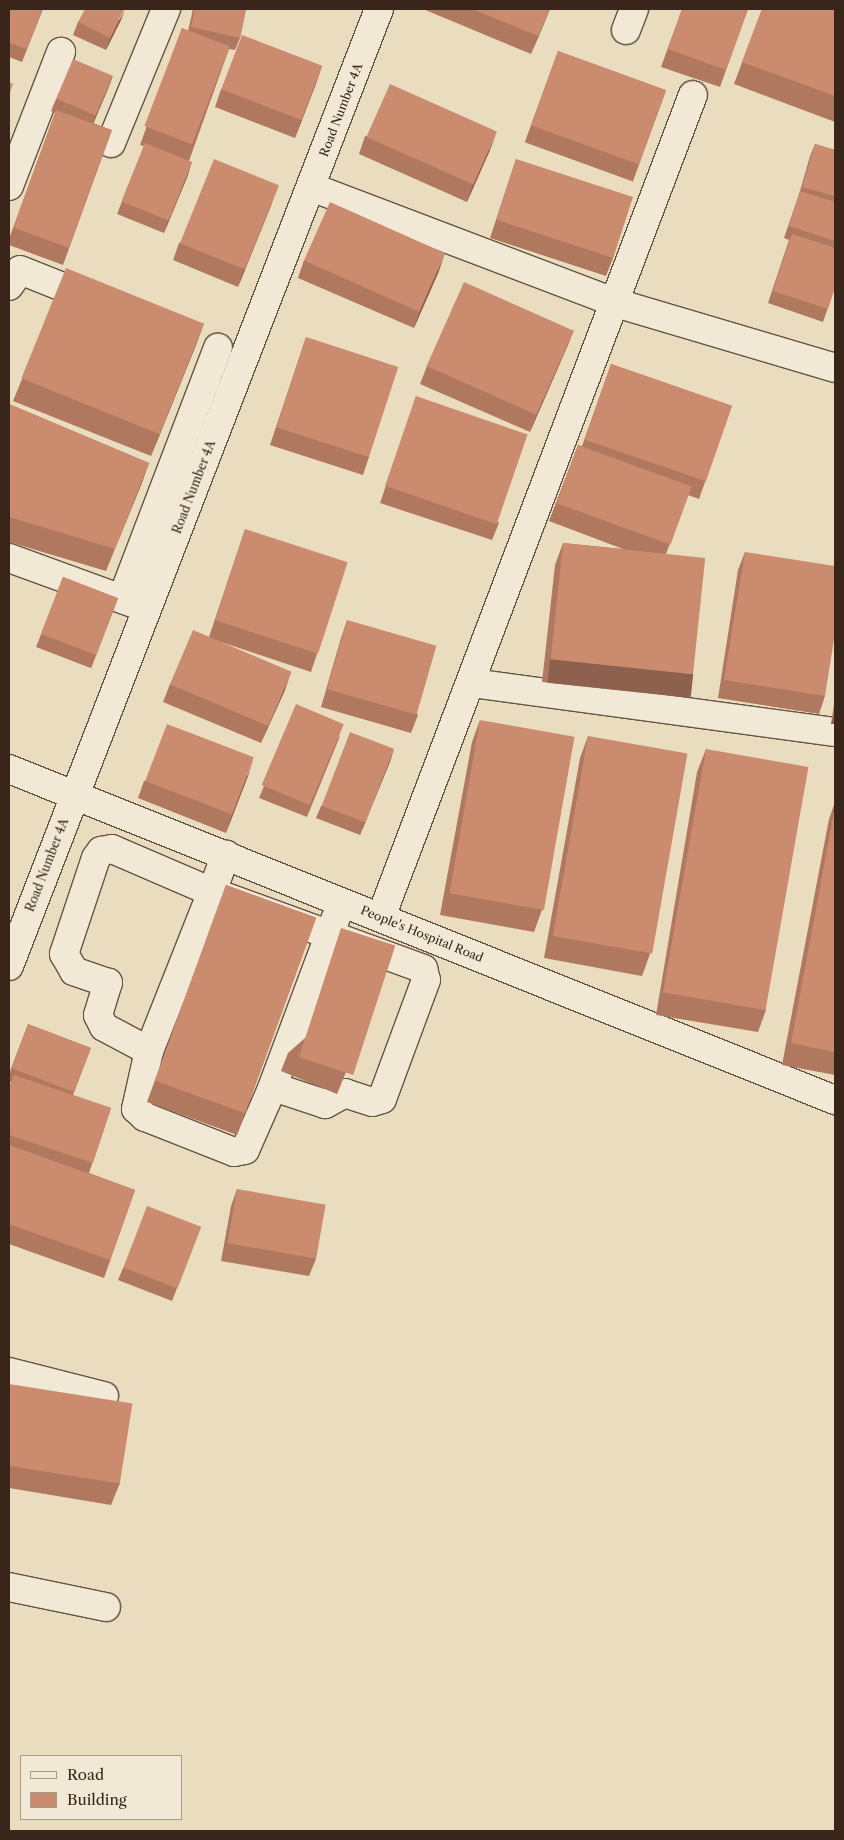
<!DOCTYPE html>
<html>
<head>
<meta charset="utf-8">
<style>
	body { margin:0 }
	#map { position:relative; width:844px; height:1840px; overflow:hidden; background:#eaddbf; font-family:"Libre Caslon Text",serif }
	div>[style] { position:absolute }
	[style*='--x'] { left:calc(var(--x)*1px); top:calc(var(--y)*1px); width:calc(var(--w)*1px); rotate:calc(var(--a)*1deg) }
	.roads { filter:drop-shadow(1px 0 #655343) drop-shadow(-1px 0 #655343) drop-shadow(0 1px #655343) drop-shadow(0 -1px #655343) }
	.minor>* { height:28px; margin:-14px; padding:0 14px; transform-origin:14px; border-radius:14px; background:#f1e9d5 }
	.wall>* { inset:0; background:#af785f; transform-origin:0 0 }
	.shaded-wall>* { inset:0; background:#8e614e; transform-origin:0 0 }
	.building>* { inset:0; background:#cb8b6f; transform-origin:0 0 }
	span { translate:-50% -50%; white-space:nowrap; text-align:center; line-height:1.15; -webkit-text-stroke:4px #f1e9d5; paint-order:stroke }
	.street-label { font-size:12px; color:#39251a }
	.frame { position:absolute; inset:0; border:10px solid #39251a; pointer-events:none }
	.legend { position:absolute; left:20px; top:1755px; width:162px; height:65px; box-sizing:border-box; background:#f1e9d5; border:1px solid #a79b8a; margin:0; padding:6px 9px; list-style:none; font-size:15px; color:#39251a }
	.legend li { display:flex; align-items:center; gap:10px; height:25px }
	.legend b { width:25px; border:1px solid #a79b8a }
</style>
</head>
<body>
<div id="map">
	<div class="roads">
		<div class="minor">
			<i style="--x:626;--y:30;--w:22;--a:-69"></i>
			<i style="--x:111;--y:143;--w:145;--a:-67.7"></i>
			<i style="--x:9;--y:186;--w:144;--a:-68.8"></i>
			<i style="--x:311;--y:187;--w:326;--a:20.8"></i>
			<i style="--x:616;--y:303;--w:228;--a:16.5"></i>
			<i style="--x:9;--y:286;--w:19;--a:-55"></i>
			<i style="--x:20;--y:270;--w:79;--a:21.7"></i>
			<i style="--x:9;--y:558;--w:137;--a:20"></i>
			<i style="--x:122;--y:599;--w:269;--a:-69.1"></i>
			<i style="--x:472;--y:683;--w:366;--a:7.7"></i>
			<i style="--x:9;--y:769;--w:890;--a:21.84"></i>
			<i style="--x:381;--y:917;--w:879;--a:-69.22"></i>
			<i style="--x:9;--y:966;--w:1026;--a:-68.86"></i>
			<i style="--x:149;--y:1051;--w:171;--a:-68.4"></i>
			<i style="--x:212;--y:892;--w:225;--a:20"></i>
			<i style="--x:423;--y:969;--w:11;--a:75"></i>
			<i style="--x:426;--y:980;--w:127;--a:110.3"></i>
			<i style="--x:382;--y:1099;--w:10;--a:163"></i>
			<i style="--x:372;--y:1102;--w:28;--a:-162"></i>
			<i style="--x:345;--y:1093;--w:23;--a:151"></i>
			<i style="--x:325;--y:1104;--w:47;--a:-161.6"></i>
			<i style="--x:280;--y:1089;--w:9;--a:167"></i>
			<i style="--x:271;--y:1091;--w:64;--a:113.8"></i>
			<i style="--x:245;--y:1150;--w:11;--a:170"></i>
			<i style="--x:234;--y:1152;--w:96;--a:-158.5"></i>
			<i style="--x:145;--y:1117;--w:12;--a:-138"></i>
			<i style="--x:136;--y:1109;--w:59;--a:-77.4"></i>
			<i style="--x:149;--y:1051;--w:51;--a:-151.9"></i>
			<i style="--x:104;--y:1027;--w:13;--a:-117"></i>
			<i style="--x:98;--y:1015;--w:34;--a:-73"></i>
			<i style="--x:108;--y:983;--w:36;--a:-161"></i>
			<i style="--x:74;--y:971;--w:20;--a:-120"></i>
			<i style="--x:64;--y:954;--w:101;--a:-71.6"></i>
			<i style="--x:96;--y:858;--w:9;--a:-54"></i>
			<i style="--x:101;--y:851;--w:11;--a:-10"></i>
			<i style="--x:112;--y:849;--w:109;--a:23.3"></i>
			<i style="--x:212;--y:892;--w:40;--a:-69.8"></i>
			<i style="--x:271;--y:1091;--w:186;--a:-69.5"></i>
			<i style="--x:9;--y:1372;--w:98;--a:14.2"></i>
			<i style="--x:9;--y:1587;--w:99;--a:11.7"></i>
		</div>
	</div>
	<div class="wall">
		<i style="clip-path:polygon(9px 9px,43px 9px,22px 62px,9px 57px)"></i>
		<i style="clip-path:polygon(193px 9px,246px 9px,240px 38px,235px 50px,229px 49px,189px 161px,188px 175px,164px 233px,117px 214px,144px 146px,140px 145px,182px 28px,188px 31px)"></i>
		<i style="clip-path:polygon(423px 9px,550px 9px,531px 54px)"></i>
		<i style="clip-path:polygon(682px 9px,748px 9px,720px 87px,661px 67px)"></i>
		<i style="clip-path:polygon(762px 9px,835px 9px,835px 122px,734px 84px)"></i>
		<i style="clip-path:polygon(121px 20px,106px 50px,73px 35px,78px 22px)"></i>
		<i style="left:558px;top:51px;width:115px;height:97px;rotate:20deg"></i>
		<i style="clip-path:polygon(322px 66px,295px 138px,215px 107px,221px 89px)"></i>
		<i style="clip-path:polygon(113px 76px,93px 123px,112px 130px,63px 265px,9px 245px,9px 239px,55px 113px,51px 111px,56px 99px)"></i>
		<i style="clip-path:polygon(365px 136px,490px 150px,467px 202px,359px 154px)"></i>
		<i style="clip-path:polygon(815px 144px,835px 150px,835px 287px,823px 322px,768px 303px,789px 240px,784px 238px,800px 191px,810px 156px)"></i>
		<i style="clip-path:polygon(516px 159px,613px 258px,606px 276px,490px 238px)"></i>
		<i style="clip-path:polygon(272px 203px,238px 287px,173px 260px,179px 243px)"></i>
		<i style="clip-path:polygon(304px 260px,439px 271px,414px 328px,298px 278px)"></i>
		<i style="clip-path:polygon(204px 323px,196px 345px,151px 456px,13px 401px,22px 379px)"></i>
		<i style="clip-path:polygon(574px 330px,567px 347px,530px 432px,420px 384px,427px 366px)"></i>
		<i style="clip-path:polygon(306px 337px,369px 457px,363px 475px,270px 445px)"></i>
		<i style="clip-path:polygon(611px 364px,732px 406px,699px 499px,688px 495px,666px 554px,685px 697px,542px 682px,555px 565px,563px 543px,623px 549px,549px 521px,578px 445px,582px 446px)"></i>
		<i style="clip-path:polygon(416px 396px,499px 523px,492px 540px,380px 503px)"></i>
		<i style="clip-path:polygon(9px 404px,149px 463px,141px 485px,106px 571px,9px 542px)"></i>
		<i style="clip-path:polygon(245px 529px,317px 654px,311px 672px,221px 642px,285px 690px,261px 743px,163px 702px,170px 684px,209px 637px)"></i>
		<i style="clip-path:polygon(745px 552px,825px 696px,819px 714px,718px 698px,738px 570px)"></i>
		<i style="left:63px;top:577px;width:59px;height:75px;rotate:21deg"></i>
		<i style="clip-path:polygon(347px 620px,418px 715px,411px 733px,321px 707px,341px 638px)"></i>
		<i style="clip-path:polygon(835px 698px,835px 724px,831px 724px)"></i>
		<i style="clip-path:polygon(480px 720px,542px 910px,534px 932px,440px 915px,472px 742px)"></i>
		<i style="clip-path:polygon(340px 736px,307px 817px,259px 798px,264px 786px)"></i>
		<i style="clip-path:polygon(588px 736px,650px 954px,642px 976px,544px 958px,580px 758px)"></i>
		<i style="clip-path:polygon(394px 749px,360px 835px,316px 818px,321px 806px)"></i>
		<i style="clip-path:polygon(706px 749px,766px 1010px,758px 1032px,656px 1015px,697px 772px)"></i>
		<i style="clip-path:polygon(248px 776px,226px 833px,138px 798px,144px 781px)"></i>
		<i style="clip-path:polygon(835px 802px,835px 1075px,782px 1065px,829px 819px)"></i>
		<i style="left:226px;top:885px;width:96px;height:231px;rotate:20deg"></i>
		<i style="clip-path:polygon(389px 964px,337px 1094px,281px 1071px,288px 1053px)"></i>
		<i style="clip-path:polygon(28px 1024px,91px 1048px,73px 1095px,111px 1108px,89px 1173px,135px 1190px,104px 1278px,9px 1244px,9px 1089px,11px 1082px,9px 1081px,9px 1074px)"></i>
		<i style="clip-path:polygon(237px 1189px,316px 1259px,309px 1276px,221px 1261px,231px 1206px)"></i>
		<i style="clip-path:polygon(201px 1227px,172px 1301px,118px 1280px,123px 1268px)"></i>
		<i style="clip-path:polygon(9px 1384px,120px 1483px,111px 1505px,9px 1488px)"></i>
	</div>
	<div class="shaded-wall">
		<i style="clip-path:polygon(125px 9px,121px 20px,106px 50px,110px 38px)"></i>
		<i style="clip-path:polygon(550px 9px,546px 19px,531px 54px,538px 36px)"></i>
		<i style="clip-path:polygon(322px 66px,316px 84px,295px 138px,301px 120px)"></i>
		<i style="clip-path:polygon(113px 76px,108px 89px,91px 129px,95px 116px)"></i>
		<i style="clip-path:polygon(497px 132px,490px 150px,467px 202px,473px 184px)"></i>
		<i style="clip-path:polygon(192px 162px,188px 175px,164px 233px,168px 221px)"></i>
		<i style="clip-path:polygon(279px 185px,272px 203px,238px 287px,244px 269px)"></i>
		<i style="clip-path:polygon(445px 253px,439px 271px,414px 328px,420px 310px)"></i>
		<i style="clip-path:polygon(204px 323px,196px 345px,151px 456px,159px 434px)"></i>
		<i style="clip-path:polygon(574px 330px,567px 347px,530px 432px,537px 414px)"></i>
		<i style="clip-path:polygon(149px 463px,141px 485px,106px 571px,115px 549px)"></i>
		<i style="left:550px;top:659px;width:144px;height:24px;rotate:6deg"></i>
		<i style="clip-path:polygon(291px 672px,285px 690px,261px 743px,268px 726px)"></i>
		<i style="clip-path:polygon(835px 713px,835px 724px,831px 724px)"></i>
		<i style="clip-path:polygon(394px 749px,390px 762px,360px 835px,364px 823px)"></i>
		<i style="clip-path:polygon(254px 758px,248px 776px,226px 833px,232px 815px)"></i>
		<i style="clip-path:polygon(395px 946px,389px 964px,337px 1094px,344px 1076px)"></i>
	</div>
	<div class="building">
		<i style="clip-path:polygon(9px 9px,42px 9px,27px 49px,9px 43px)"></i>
		<i style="clip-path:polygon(85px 9px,124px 9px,110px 38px,78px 22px)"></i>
		<i style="clip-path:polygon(195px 9px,246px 9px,240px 38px,191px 27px)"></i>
		<i style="clip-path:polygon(472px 9px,550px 9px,538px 36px)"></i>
		<i style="clip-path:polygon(682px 9px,748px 9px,726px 70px,668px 49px)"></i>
		<i style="clip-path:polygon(762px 9px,835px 9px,835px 96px,742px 62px)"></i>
		<i style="left:182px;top:28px;width:51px;height:105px;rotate:21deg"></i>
		<i style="left:242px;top:35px;width:86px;height:58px;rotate:21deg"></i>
		<i style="left:558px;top:51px;width:115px;height:79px;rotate:20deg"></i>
		<i style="left:73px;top:59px;width:43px;height:43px;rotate:23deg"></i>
		<i style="clip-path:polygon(9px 82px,13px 84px,9px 95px)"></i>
		<i style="left:390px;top:84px;width:117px;height:58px;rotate:24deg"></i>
		<i style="left:56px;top:110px;width:59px;height:125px;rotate:20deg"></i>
		<i style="left:145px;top:143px;width:51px;height:63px;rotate:22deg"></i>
		<i style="clip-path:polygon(815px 144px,835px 150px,835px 196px,802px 187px)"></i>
		<i style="left:214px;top:159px;width:70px;height:91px;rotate:22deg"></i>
		<i style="left:516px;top:159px;width:123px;height:64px;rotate:18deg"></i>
		<i style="clip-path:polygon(800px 191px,835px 202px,835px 241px,789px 226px)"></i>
		<i style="left:330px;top:202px;width:126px;height:64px;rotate:24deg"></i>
		<i style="clip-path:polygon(792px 234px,835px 248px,835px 287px,828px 309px,773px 291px)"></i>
		<i style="left:66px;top:268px;width:149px;height:119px;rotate:22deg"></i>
		<i style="left:464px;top:282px;width:120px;height:92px;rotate:24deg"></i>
		<i style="left:306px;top:337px;width:97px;height:95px;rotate:18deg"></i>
		<i style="left:611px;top:364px;width:128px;height:80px;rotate:19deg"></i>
		<i style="left:416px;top:396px;width:118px;height:95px;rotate:19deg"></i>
		<i style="clip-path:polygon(9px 404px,149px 463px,115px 549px,9px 517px)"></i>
		<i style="left:578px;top:445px;width:121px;height:62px;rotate:20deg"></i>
		<i style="left:245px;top:529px;width:108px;height:96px;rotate:18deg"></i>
		<i style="left:563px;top:543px;width:143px;height:117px;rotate:6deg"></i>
		<i style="clip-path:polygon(745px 552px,835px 566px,835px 633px,825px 696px,724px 680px)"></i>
		<i style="left:63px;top:577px;width:59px;height:61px;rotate:21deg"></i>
		<i style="left:347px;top:620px;width:93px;height:72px;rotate:16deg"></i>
		<i style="left:193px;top:630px;width:107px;height:59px;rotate:23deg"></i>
		<i style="left:296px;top:704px;width:52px;height:88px;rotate:23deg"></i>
		<i style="left:480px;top:720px;width:96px;height:176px;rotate:10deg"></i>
		<i style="left:167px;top:724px;width:93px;height:61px;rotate:21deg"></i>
		<i style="left:350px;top:732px;width:47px;height:79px;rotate:21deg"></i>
		<i style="left:588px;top:736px;width:101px;height:203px;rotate:10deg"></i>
		<i style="left:706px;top:749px;width:104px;height:247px;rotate:10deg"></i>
		<i style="clip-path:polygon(835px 807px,835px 1052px,791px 1043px)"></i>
		<i style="left:226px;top:885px;width:96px;height:208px;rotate:20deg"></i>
		<i style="left:341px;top:928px;width:57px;height:136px;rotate:18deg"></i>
		<i style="left:28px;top:1024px;width:67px;height:47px;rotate:21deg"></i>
		<i style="clip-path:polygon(14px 1075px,111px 1108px,93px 1163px,9px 1135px,9px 1090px)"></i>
		<i style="clip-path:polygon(9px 1145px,135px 1190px,110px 1260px,9px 1224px)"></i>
		<i style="left:237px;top:1189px;width:90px;height:55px;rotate:10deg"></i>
		<i style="left:147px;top:1206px;width:58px;height:66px;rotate:21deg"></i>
		<i style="left:9px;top:1384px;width:125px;height:81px;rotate:9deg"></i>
	</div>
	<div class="street-label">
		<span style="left:341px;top:110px;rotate:-69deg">Road Number 4A</span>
		<span style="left:194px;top:487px;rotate:-69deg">Road Number 4A</span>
		<span style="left:47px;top:865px;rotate:-69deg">Road Number 4A</span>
		<span style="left:422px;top:934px;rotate:22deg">People's Hospital Road</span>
	</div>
	<div class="frame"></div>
	<ul class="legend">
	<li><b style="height:6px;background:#f1e9d5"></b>Road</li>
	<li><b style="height:14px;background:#cb8b6f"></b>Building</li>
	</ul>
</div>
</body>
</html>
